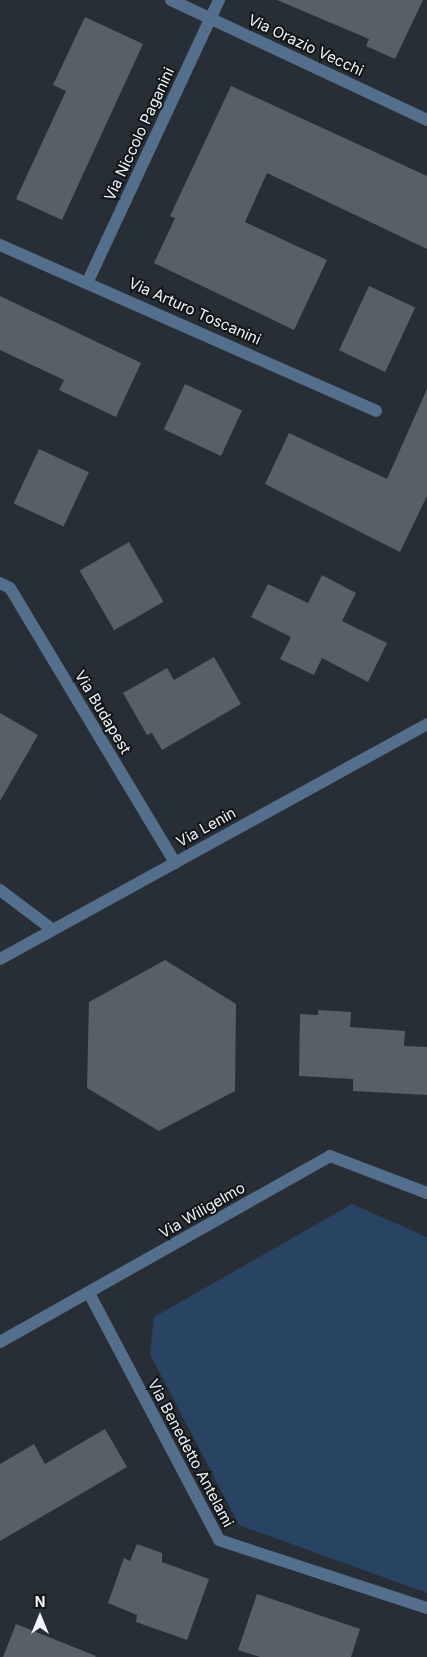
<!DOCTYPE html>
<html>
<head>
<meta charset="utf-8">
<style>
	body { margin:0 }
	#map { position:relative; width:427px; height:1657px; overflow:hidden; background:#282e35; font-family:Inter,sans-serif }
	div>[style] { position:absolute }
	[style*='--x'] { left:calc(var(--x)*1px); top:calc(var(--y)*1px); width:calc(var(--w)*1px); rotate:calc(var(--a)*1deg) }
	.green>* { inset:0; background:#284462 }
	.building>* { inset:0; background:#585f67; transform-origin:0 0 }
	.street>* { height:12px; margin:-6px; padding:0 6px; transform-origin:6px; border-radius:6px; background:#536f8c }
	span { translate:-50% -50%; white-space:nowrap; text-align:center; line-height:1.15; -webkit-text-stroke:4px #131619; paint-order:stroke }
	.street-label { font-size:15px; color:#f0f4f8 }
	.north { position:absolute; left:15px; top:1592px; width:50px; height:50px; -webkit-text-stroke:4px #131619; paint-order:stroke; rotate:0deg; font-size:14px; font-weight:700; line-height:20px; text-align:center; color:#f0f4f8 }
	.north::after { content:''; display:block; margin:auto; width:18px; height:22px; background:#f0f4f8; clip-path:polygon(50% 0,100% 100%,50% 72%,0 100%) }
</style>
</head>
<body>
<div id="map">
	<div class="green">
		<i style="clip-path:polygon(352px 1204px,427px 1237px,427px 1593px,239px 1525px,150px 1354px,154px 1317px)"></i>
	</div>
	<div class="building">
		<i style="clip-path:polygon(277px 0,423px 0,395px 59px,366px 46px,369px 39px)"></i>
		<i style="clip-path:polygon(85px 17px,143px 44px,62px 220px,16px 199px,66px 91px,53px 85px)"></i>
		<i style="clip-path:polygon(231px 86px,427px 176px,427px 249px,267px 173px,245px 222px,327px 260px,294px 330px,154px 263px,175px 218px,170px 216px)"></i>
		<i style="left:369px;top:286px;width:51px;height:71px;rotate:25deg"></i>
		<i style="clip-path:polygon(0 296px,141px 363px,116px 417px,59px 390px,64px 380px,0 350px)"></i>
		<i style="left:185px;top:384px;width:63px;height:50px;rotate:25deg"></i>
		<i style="clip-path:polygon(427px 389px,427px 496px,400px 552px,265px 484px,289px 433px,387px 479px)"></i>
		<i style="left:39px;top:449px;width:55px;height:60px;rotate:25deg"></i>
		<i style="left:129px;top:542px;width:69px;height:57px;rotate:60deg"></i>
		<i style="clip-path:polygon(322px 575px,356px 593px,342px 621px,387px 643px,368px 682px,322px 658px,314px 675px,280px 659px,291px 637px,251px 617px,268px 584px,308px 603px)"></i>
		<i style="clip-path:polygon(214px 657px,241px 704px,162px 750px,152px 733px,147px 735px,123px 693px,167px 668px,174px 680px)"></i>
		<i style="clip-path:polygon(0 713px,38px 735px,0 801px)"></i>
		<i style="clip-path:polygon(165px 960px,236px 1004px,235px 1091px,159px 1131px,87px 1088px,89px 1002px)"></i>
		<i style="clip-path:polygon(318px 1010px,351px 1012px,350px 1027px,405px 1031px,404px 1046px,427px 1047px,427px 1095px,353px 1091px,353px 1079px,299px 1076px,300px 1014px,318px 1015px)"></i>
		<i style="clip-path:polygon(105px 1429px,127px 1467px,0 1541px,0 1464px,34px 1444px,45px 1464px)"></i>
		<i style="clip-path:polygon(137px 1544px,162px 1553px,162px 1562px,209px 1579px,187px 1640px,136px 1622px,137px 1615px,108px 1603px,124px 1558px,130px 1561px)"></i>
		<i style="clip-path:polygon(257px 1594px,360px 1629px,351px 1657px,260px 1657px,238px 1650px)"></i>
		<i style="clip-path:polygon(16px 1624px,96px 1656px,95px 1657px,3px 1657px)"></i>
	</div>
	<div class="street">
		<i style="--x:171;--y:0;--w:283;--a:25.1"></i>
		<i style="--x:0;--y:245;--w:411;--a:23.8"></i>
		<i style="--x:88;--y:281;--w:310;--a:-65"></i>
		<i style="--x:0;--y:583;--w:11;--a:27"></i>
		<i style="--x:10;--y:588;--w:321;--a:59"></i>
		<i style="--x:0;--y:890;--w:66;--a:37"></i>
		<i style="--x:0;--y:959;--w:487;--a:-28.8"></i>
		<i style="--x:89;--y:1293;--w:279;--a:62.2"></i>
		<i style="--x:219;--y:1540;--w:219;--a:18.1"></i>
		<i style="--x:0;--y:1342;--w:379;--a:-29.4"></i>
		<i style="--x:330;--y:1156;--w:104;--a:20.9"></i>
	</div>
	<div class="street-label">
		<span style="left:306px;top:45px;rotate:25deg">Via Orazio Vecchi</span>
		<span style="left:139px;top:134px;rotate:-65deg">Via Niccolo Paganini</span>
		<span style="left:195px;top:311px;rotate:24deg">Via Arturo Toscanini</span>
		<span style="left:103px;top:712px;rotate:59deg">Via Budapest</span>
		<span style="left:206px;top:827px;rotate:-29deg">Via Lenin</span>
		<span style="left:202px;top:1210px;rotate:-30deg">Via Wiligelmo</span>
		<span style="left:191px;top:1453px;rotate:62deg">Via Benedetto Antelami</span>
	</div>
	<div class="north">N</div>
</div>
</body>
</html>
